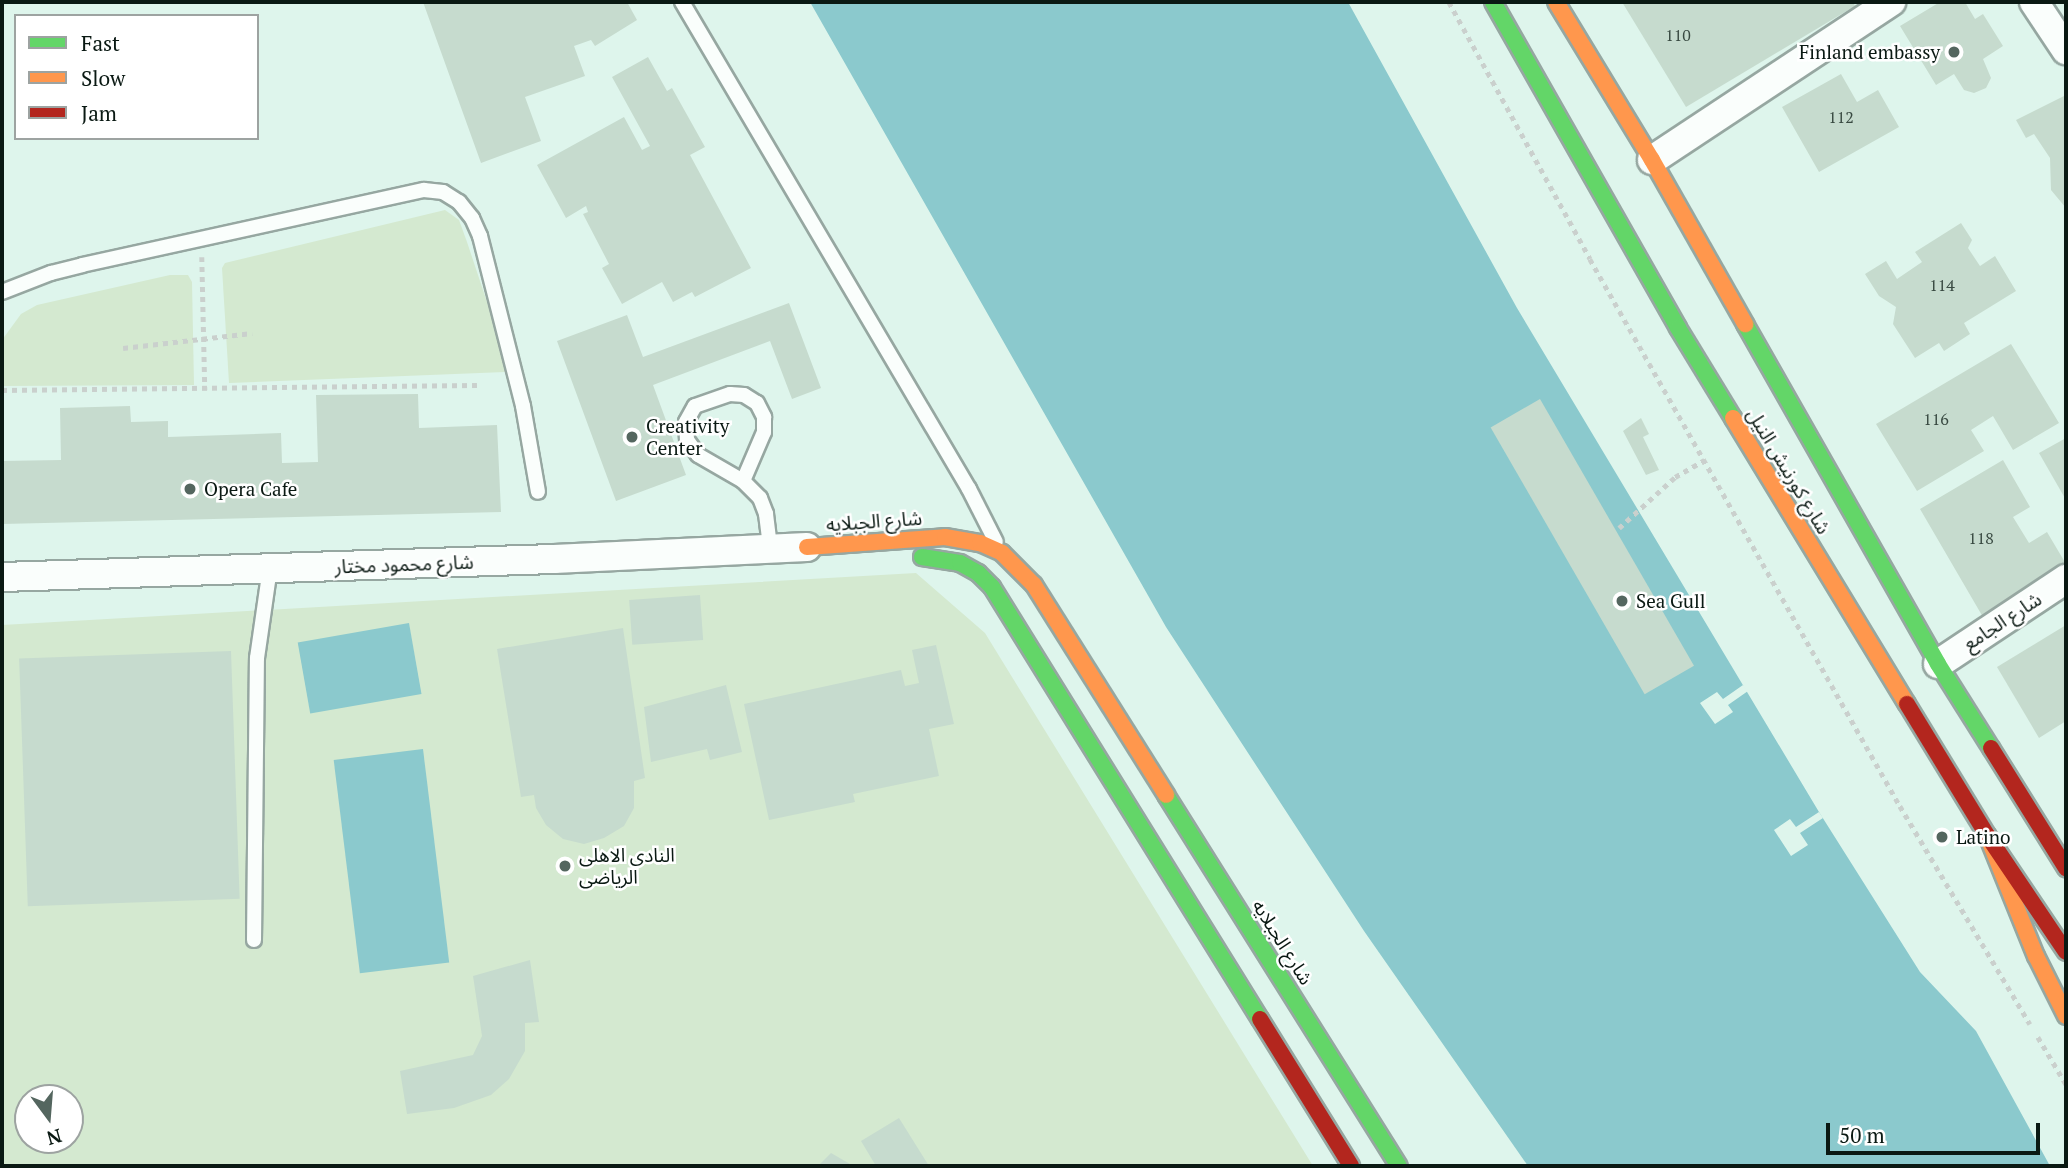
<!DOCTYPE html>
<html>
<head>
<meta charset="utf-8">
<style>
	body { margin:0 }
	#map { position:relative; width:2068px; height:1168px; overflow:hidden; background:#def5ec; font-family:"PT Serif","Noto Sans Arabic",serif }
	div>[style] { position:absolute }
	[style*='--x'] { left:calc(var(--x)*1px); top:calc(var(--y)*1px); width:calc(var(--w)*1px); rotate:calc(var(--a)*1deg) }
	.green>* { inset:0; background:#d4e9d0 }
	.water>* { inset:0; background:#8bc9cd; transform-origin:0 0 }
	.pier>* { inset:0; background:#def5ec }
	.building>* { inset:0; background:#c6dbce; transform-origin:0 0 }
	.path>* { height:4.5px; margin-top:-2.25px; transform-origin:0; background:repeating-linear-gradient(90deg,#cad0cd 0 5px,transparent 0 10px) }
	.roads { filter:drop-shadow(2px 0 #96a7a1) drop-shadow(-2px 0 #96a7a1) drop-shadow(0 2px #96a7a1) drop-shadow(0 -2px #96a7a1) }
	.lane>* { height:14px; margin:-7px; padding:0 7px; transform-origin:7px; border-radius:7px; background:#fafefc }
	.street>* { height:28px; margin:-14px; padding:0 14px; transform-origin:14px; border-radius:14px; background:#fafefc }
	.fast>* { height:16px; margin:-8px; padding:0 8px; transform-origin:8px; border-radius:8px; background:#63d668 }
	.slow>* { height:16px; margin:-8px; padding:0 8px; transform-origin:8px; border-radius:8px; background:#ff974d }
	.jam>* { height:16px; margin:-8px; padding:0 8px; transform-origin:8px; border-radius:8px; background:#b3261e }
	.dots>* { width:19px; height:19px; translate:-50% -50%; box-sizing:border-box; border:4px solid #fff; border-radius:50% }
	span { translate:-50% -50%; white-space:nowrap; text-align:center; line-height:1.15; -webkit-text-stroke:5px #fff; paint-order:stroke }
	.number-label { font-size:16px; color:#394a42 }
	.number-label span { -webkit-text-stroke-width:0 }
	.poi-label { font-size:19px; color:#0a1913 }
	.right { translate:-100% -50%; text-align:right }
	.left { translate:0 -50%; text-align:left }
	.street-label { font-size:19px; color:#0a1913 }
	.frame { position:absolute; inset:0; border:4px solid #0a1913; pointer-events:none }
	.legend { position:absolute; left:14px; top:14px; width:245px; height:126px; box-sizing:border-box; background:#fff; border:2px solid #9da3a1; margin:0; padding:9px 12px; list-style:none; font-size:21px; color:#0a1913 }
	.legend li { display:flex; align-items:center; gap:14px; height:35px }
	.legend b { width:35px; border:2px solid #9da3a1 }
	.north { position:absolute; left:14px; top:1084px; width:70px; height:70px; box-sizing:border-box; background:#fff; border:2px solid #9da3a1; border-radius:50%; rotate:164deg; font-size:19px; font-weight:700; line-height:28px; text-align:center; color:#0a1913 }
	.north::after { content:''; display:block; margin:auto; width:24px; height:32px; background:#54665f; clip-path:polygon(50% 0,100% 100%,50% 72%,0 100%) }
	.scale { position:absolute; left:1826px; top:1123px; width:214px; height:32px; box-sizing:border-box; border:4px solid #0a1913; border-top:0; padding-left:9px; font-size:21px; line-height:24px; white-space:nowrap; color:#0a1913; -webkit-text-stroke:5px #fff; paint-order:stroke }
</style>
</head>
<body>
<div id="map">
	<div class="green">
		<i style="clip-path:polygon(445px 210px,459px 220px,467px 242px,507px 362px,505px 372px,229px 383px,222px 268px,225px 263px)"></i>
		<i style="clip-path:polygon(170px 275px,188px 275px,192px 282px,194px 385px,2px 386px,2px 340px,21px 314px,37px 305px)"></i>
		<i style="clip-path:polygon(evenodd,916px 573px,985px 633px,1313px 1166px,2px 1166px,2px 625px,916px 573px,28px 1098px,70px 1098px,70px 1140px,28px 1140px,28px 1098px)"></i>
	</div>
	<div class="water">
		<i style="clip-path:polygon(810px 2px,1348px 2px,1517px 308px,1819px 812px,1920px 972px,1976px 1031px,2050px 1166px,1528px 1166px,1364px 931px,1166px 627px)"></i>
		<i style="left:409px;top:623px;width:72px;height:113px;rotate:80deg"></i>
		<i style="left:423px;top:749px;width:215px;height:90px;rotate:83deg"></i>
	</div>
	<div class="pier">
		<i style="clip-path:polygon(1743px 685px,1748px 691px,1728px 705px,1733px 712px,1715px 724px,1700px 703px,1717px 692px,1723px 699px)"></i>
		<i style="clip-path:polygon(1819px 812px,1823px 818px,1800px 833px,1808px 845px,1791px 856px,1774px 830px,1790px 819px,1796px 827px)"></i>
	</div>
	<div class="building">
		<i style="clip-path:polygon(423px 2px,627px 2px,637px 20px,595px 46px,591px 40px,574px 46px,585px 76px,525px 97px,541px 141px,481px 163px)"></i>
		<i style="clip-path:polygon(1622px 2px,1853px 2px,1855px 6px,1686px 107px)"></i>
		<i style="clip-path:polygon(1940px 2px,1965px 2px,1975px 19px,1983px 14px,2003px 46px,1983px 59px,1991px 78px,1986px 88px,1974px 93px,1964px 90px,1954px 74px,1936px 85px,1900px 26px)"></i>
		<i style="clip-path:polygon(648px 57px,667px 91px,672px 88px,705px 147px,690px 155px,751px 268px,695px 297px,692px 292px,673px 302px,662px 282px,622px 304px,602px 268px,609px 264px,583px 214px,588px 212px,586px 206px,566px 218px,537px 165px,624px 117px,642px 150px,650px 146px,612px 77px)"></i>
		<i style="clip-path:polygon(1841px 74px,1857px 102px,1878px 90px,1899px 127px,1819px 172px,1782px 107px)"></i>
		<i style="clip-path:polygon(2066px 95px,2066px 208px,2051px 190px,2050px 158px,2034px 134px,2026px 138px,2016px 120px)"></i>
		<i style="clip-path:polygon(1961px 223px,1972px 240px,1968px 248px,1980px 266px,1995px 256px,2016px 291px,1964px 323px,1970px 334px,1944px 351px,1939px 343px,1915px 358px,1893px 324px,1896px 307px,1879px 296px,1865px 274px,1886px 261px,1897px 279px,1922px 262px,1915px 252px)"></i>
		<i style="clip-path:polygon(789px 303px,821px 388px,792px 399px,770px 341px,653px 385px,686px 475px,616px 501px,557px 341px,627px 315px,643px 357px)"></i>
		<i style="clip-path:polygon(2011px 344px,2059px 423px,2013px 450px,1993px 416px,1971px 430px,1984px 451px,1917px 491px,1876px 424px)"></i>
		<i style="clip-path:polygon(418px 394px,419px 428px,497px 425px,501px 512px,2px 524px,2px 461px,61px 460px,60px 408px,130px 406px,131px 422px,168px 421px,168px 437px,281px 433px,282px 463px,318px 462px,316px 395px)"></i>
		<i style="left:1540px;top:399px;width:308px;height:57px;rotate:60deg"></i>
		<i style="clip-path:polygon(1641px 418px,1649px 434px,1643px 437px,1659px 470px,1646px 475px,1623px 431px)"></i>
		<i style="clip-path:polygon(2066px 438px,2066px 500px,2039px 453px)"></i>
		<i style="clip-path:polygon(2003px 460px,2030px 507px,2013px 517px,2029px 543px,2047px 532px,2066px 564px,2066px 578px,1987px 624px,1920px 509px)"></i>
		<i style="left:700px;top:595px;width:45px;height:71px;rotate:86deg"></i>
		<i style="clip-path:polygon(2066px 625px,2066px 721px,2039px 738px,1997px 667px)"></i>
		<i style="clip-path:polygon(623px 628px,645px 778px,634px 781px,634px 808px,624px 826px,604px 838px,584px 844px,563px 839px,546px 825px,536px 808px,534px 795px,521px 797px,497px 649px)"></i>
		<i style="clip-path:polygon(936px 645px,954px 724px,929px 729px,939px 776px,853px 794px,855px 802px,769px 820px,744px 704px,901px 670px,905px 686px,919px 683px,912px 650px)"></i>
		<i style="left:231px;top:651px;width:248px;height:212px;rotate:88deg"></i>
		<i style="clip-path:polygon(726px 685px,742px 752px,710px 760px,707px 749px,651px 762px,644px 707px)"></i>
		<i style="clip-path:polygon(530px 960px,539px 1022px,525px 1023px,525px 1051px,509px 1079px,491px 1095px,454px 1108px,407px 1114px,400px 1071px,473px 1055px,482px 1036px,473px 976px)"></i>
		<i style="clip-path:polygon(899px 1118px,929px 1166px,876px 1166px,861px 1141px)"></i>
		<i style="clip-path:polygon(831px 1153px,850px 1164px,851px 1166px,818px 1166px)"></i>
	</div>
	<div class="path">
		<i style="--x:1449;--y:2;--w:293;--a:61.2"></i>
		<i style="--x:1590;--y:259;--w:629;--a:60.46"></i>
		<i style="--x:1900;--y:806;--w:254;--a:59.2"></i>
		<i style="--x:202;--y:257;--w:133;--a:88.7"></i>
		<i style="--x:123;--y:348;--w:130;--a:-6.6"></i>
		<i style="--x:2;--y:390;--w:475;--a:-0.6"></i>
		<i style="--x:1619;--y:528;--w:76;--a:-42.3"></i>
		<i style="--x:1675;--y:477;--w:34;--a:-30"></i>
		<i style="--x:2038;--y:1037;--w:55;--a:59.2"></i>
	</div>
	<div class="roads">
		<div class="lane">
			<i style="--x:682;--y:2;--w:565;--a:59.49"></i>
			<i style="--x:969;--y:489;--w:59;--a:63"></i>
			<i style="--x:2;--y:292;--w:53;--a:-21.2"></i>
			<i style="--x:51;--y:273;--w:32;--a:-14"></i>
			<i style="--x:82;--y:265;--w:350;--a:-12.4"></i>
			<i style="--x:424;--y:190;--w:19;--a:6"></i>
			<i style="--x:443;--y:192;--w:19;--a:32"></i>
			<i style="--x:459;--y:202;--w:21;--a:51"></i>
			<i style="--x:472;--y:218;--w:20;--a:66"></i>
			<i style="--x:480;--y:236;--w:175;--a:75.8"></i>
			<i style="--x:523;--y:406;--w:87;--a:80.1"></i>
			<i style="--x:743;--y:481;--w:52;--a:-150"></i>
			<i style="--x:698;--y:455;--w:19;--a:-126"></i>
			<i style="--x:687;--y:440;--w:18;--a:-93"></i>
			<i style="--x:686;--y:422;--w:18;--a:-61"></i>
			<i style="--x:695;--y:406;--w:37;--a:-19"></i>
			<i style="--x:730;--y:394;--w:14;--a:4"></i>
			<i style="--x:744;--y:395;--w:15;--a:32"></i>
			<i style="--x:757;--y:403;--w:16;--a:63"></i>
			<i style="--x:764;--y:417;--w:15;--a:90"></i>
			<i style="--x:764;--y:432;--w:53;--a:113.2"></i>
			<i style="--x:743;--y:481;--w:24;--a:45"></i>
			<i style="--x:760;--y:498;--w:17;--a:69"></i>
			<i style="--x:766;--y:514;--w:34;--a:83"></i>
			<i style="--x:254;--y:940;--w:282;--a:-89.4"></i>
			<i style="--x:257;--y:658;--w:91;--a:-81.8"></i>
		</div>
		<div class="street">
			<i style="--x:2034;--y:2;--w:58;--a:56.3"></i>
			<i style="--x:1652;--y:160;--w:287;--a:-33.5"></i>
			<i style="--x:2;--y:577;--w:552;--a:-1.87"></i>
			<i style="--x:554;--y:559;--w:253;--a:-2.7"></i>
			<i style="--x:1938;--y:664;--w:154;--a:-33.6"></i>
		</div>
		<div class="fast">
			<i style="--x:1493;--y:2;--w:375;--a:60.4"></i>
			<i style="--x:1678;--y:328;--w:105;--a:58.6"></i>
			<i style="--x:1745;--y:324;--w:391;--a:60.4"></i>
			<i style="--x:1938;--y:664;--w:99;--a:57.8"></i>
			<i style="--x:922;--y:557;--w:38;--a:9"></i>
			<i style="--x:960;--y:563;--w:21;--a:29"></i>
			<i style="--x:978;--y:573;--w:20;--a:45"></i>
			<i style="--x:992;--y:587;--w:508;--a:58.19"></i>
			<i style="--x:1166;--y:795;--w:438;--a:57.9"></i>
		</div>
		<div class="slow">
			<i style="--x:1556;--y:2;--w:185;--a:58.7"></i>
			<i style="--x:1652;--y:160;--w:189;--a:60.4"></i>
			<i style="--x:1733;--y:418;--w:335;--a:58.7"></i>
			<i style="--x:807;--y:547;--w:138;--a:-4.1"></i>
			<i style="--x:945;--y:537;--w:36;--a:10"></i>
			<i style="--x:980;--y:543;--w:24;--a:24"></i>
			<i style="--x:1002;--y:553;--w:45;--a:45"></i>
			<i style="--x:1034;--y:585;--w:248;--a:57.8"></i>
			<i style="--x:1987;--y:835;--w:131;--a:68"></i>
			<i style="--x:2036;--y:956;--w:67;--a:63.4"></i>
		</div>
		<div class="jam">
			<i style="--x:1907;--y:704;--w:153;--a:58.6"></i>
			<i style="--x:1987;--y:835;--w:141;--a:56"></i>
			<i style="--x:1991;--y:748;--w:142;--a:58"></i>
			<i style="--x:1260;--y:1019;--w:173;--a:58.2"></i>
		</div>
	</div>
	<div class="dots">
		<i style="left:1954px;top:52px;background:#54665f"></i>
		<i style="left:632px;top:437px;background:#54665f"></i>
		<i style="left:190px;top:489px;background:#54665f"></i>
		<i style="left:1622px;top:601px;background:#54665f"></i>
		<i style="left:1942px;top:837px;background:#54665f"></i>
		<i style="left:565px;top:866px;background:#54665f"></i>
	</div>
	<div class="number-label">
		<span style="left:1678px;top:35px">110</span>
		<span style="left:1841px;top:117px">112</span>
		<span style="left:1942px;top:285px">114</span>
		<span style="left:1936px;top:419px">116</span>
		<span style="left:1981px;top:538px">118</span>
	</div>
	<div class="poi-label">
		<span class="right" style="left:1940px;top:52px">Finland embassy</span>
		<span class="left" style="left:646px;top:437px">Creativity<br>Center</span>
		<span class="left" style="left:204px;top:489px">Opera Cafe</span>
		<span class="left" style="left:1636px;top:601px">Sea Gull</span>
		<span class="left" style="left:1956px;top:837px">Latino</span>
		<span class="left" style="left:579px;top:866px">النادى الاهلى<br>الرياضى</span>
	</div>
	<div class="street-label">
		<span style="left:1789px;top:471px;rotate:59deg">شارع كورنيش النيل</span>
		<span style="left:874px;top:521px;rotate:-4deg">شارع الجبلايه</span>
		<span style="left:404px;top:564px;rotate:-2deg">شارع محمود مختار</span>
		<span style="left:2002px;top:621px;rotate:-33deg">شارع الجامع</span>
		<span style="left:1283px;top:942px;rotate:58deg">شارع الجبلايه</span>
	</div>
	<div class="frame"></div>
	<ul class="legend">
	<li><b style="height:9px;background:#63d668"></b>Fast</li>
	<li><b style="height:9px;background:#ff974d"></b>Slow</li>
	<li><b style="height:9px;background:#b3261e"></b>Jam</li>
	</ul>
	<div class="north">N</div>
	<div class="scale">50 m</div>
</div>
</body>
</html>
